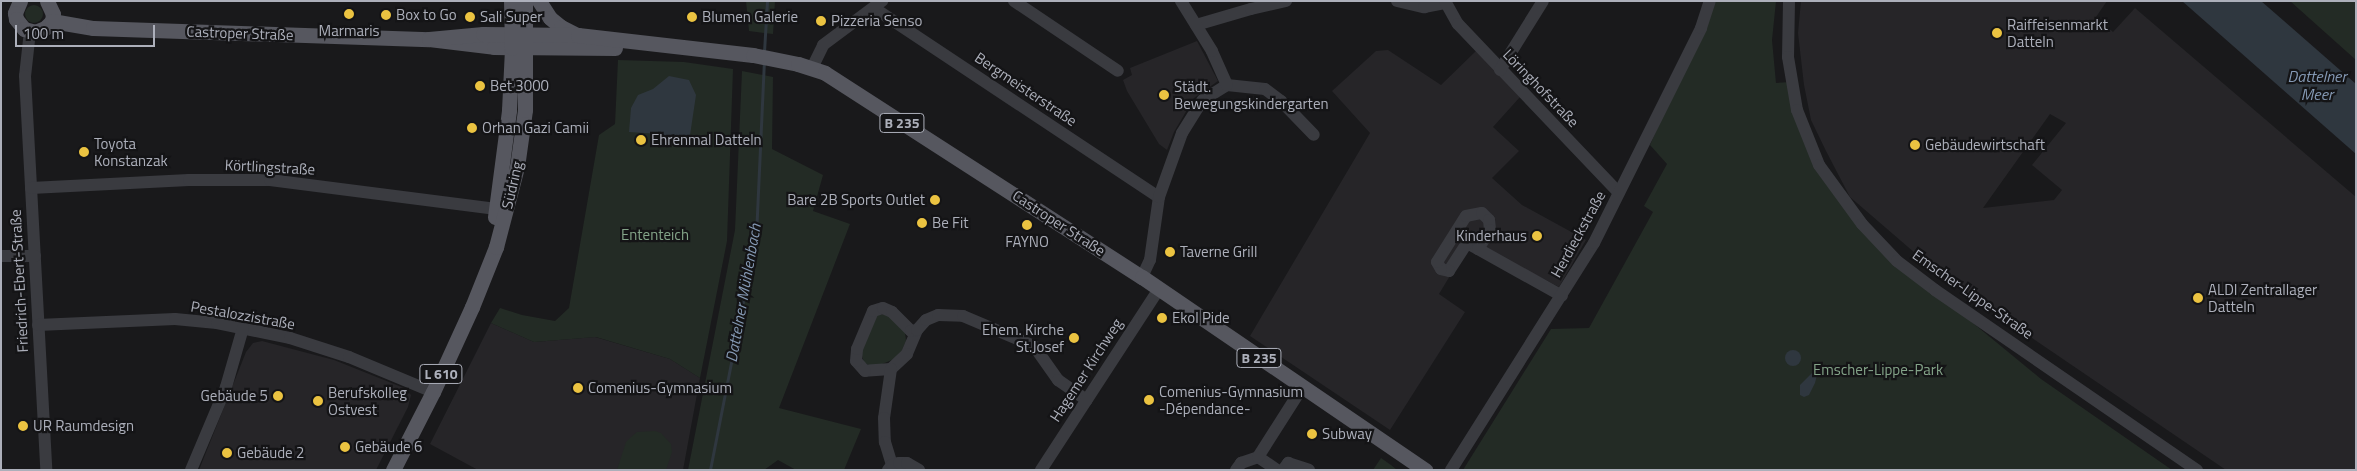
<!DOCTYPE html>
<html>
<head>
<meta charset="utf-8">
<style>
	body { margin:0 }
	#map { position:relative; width:2357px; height:471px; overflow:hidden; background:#19191b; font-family:"Titillium Web",sans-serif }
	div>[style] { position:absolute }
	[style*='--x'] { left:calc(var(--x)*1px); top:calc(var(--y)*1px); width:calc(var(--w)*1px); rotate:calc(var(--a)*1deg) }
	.built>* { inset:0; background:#262528 }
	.green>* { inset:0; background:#232b25 }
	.round { border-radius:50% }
	.water>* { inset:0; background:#2f373f }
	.stream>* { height:2.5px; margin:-1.25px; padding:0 1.25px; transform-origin:1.25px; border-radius:1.25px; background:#2f373f }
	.minor>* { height:12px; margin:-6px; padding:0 6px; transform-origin:6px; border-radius:6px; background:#3a3b40 }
	.major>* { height:15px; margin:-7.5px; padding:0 7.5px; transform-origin:7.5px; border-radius:7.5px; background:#56575f }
	.dots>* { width:14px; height:14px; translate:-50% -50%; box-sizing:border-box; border:2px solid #141416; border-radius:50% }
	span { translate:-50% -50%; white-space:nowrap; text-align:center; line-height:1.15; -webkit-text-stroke:4.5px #141416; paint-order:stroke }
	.shield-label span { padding:1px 4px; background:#141416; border:1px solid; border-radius:4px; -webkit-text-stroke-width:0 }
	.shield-label { font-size:14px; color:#acafba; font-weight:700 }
	.poi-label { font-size:15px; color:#acafba }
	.left { translate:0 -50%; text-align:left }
	.right { translate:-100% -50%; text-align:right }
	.street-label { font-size:15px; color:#acafba }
	.park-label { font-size:15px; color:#84a489 }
	.water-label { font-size:16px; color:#8599b4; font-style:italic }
	.frame { position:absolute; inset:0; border:2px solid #acafba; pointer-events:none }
	.scale { position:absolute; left:15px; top:25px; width:140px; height:22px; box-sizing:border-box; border:2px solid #acafba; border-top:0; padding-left:6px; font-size:15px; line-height:18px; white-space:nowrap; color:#acafba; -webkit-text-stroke:4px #141416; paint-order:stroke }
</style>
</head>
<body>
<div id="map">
	<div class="built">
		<i style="clip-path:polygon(evenodd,1801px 1px,2107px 1px,2096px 17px,2113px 32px,2135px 8px,2356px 197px,2356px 470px,2226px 470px,1944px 278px,1850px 197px,1826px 151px,1811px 120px,1804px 85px,1798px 33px,1801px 1px,2050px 114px,2066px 123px,2032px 165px,2062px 190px,2054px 200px,1983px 208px,2050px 114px)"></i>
		<i style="clip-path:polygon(1197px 41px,1218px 81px,1194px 98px,1174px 132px,1167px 150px,1159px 144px,1127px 91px,1123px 80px,1132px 75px,1130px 68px)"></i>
		<i style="clip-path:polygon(1388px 50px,1441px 85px,1477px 50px,1520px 97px,1493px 127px,1519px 151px,1492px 178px,1522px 205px,1586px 240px,1559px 287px,1471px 241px,1439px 294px,1465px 312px,1390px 430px,1250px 336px,1370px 133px,1332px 91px,1376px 51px)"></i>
		<i style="clip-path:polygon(491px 323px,534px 342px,595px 337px,670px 359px,700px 378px,683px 470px,478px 470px,430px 444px)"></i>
		<i style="clip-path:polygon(262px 341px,334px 360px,404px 388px,411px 395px,408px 407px,376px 470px,199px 470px,246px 352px,253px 343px)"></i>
	</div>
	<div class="green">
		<i style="clip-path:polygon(746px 1px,775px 1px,773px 34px,749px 31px)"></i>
		<i style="clip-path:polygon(1714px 1px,1776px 1px,1772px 40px,1776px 83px,1791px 82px,1837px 196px,1934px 291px,2041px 379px,2172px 470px,1463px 470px,1551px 329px,1589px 328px,1653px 212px,1644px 206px,1667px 164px,1650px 145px)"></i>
		<i style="clip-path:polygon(2290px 1px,2356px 1px,2356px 60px)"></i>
		<i class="round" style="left:25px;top:5px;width:18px;height:18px"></i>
		<i style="clip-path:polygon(618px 60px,684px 62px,733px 69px,727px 241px,700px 378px,670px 359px,596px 337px,534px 342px,491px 323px,500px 308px,522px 315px,555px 321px,569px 308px,599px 135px,615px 124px)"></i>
		<i style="clip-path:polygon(742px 71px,773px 77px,772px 149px,823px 175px,813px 211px,850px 224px,779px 408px,861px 429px,844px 470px,796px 470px,778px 460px,764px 470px,688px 470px,735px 230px)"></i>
		<i style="clip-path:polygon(887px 314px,905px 332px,906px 341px,899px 357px,875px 367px,864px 363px,861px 351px,877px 315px)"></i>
		<i style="clip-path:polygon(655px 431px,661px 433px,671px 444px,672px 452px,666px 470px,617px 470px,626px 442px,631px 437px,637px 432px)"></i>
		<i style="clip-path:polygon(1381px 458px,1391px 465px,1397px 470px,1373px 470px)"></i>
	</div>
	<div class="water">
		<i style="clip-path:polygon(2182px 1px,2261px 1px,2356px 84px,2356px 154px)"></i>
		<i style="clip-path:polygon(669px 76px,689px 80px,696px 95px,689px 142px,677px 145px,660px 144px,660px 134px,629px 132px,631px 108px,638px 95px,653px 89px)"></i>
		<i class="round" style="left:1785px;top:350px;width:16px;height:16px"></i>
		<i style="clip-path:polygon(1812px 373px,1817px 375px,1815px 383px,1809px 395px,1804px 397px,1800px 395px,1800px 385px)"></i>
	</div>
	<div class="stream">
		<i style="--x:764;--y:52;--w:51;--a:-86.6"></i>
		<i style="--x:710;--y:470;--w:238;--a:-78.9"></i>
		<i style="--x:756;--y:236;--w:173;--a:-87.4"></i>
	</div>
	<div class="minor">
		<i style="--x:1014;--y:1;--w:125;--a:33.9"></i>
		<i style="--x:1397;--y:1;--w:28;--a:13"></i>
		<i style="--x:1424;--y:7;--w:21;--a:-11"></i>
		<i style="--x:1445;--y:1;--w:26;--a:61"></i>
		<i style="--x:1458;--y:24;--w:233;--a:46.4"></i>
		<i style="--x:1789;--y:1;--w:56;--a:91"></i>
		<i style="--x:1788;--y:57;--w:54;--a:80.4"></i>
		<i style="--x:1797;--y:110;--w:59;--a:68.2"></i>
		<i style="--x:1819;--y:165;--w:73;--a:53.9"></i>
		<i style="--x:1862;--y:224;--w:51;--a:46.6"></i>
		<i style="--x:1897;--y:261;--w:48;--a:37.3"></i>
		<i style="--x:1935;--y:290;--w:318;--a:34.5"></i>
		<i style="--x:874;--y:8;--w:342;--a:33.6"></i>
		<i style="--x:1196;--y:25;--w:57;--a:-16.2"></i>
		<i style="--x:1251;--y:9;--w:36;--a:-13"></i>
		<i style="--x:30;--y:31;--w:45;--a:96.3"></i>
		<i style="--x:25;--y:76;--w:395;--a:86.9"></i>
		<i style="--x:812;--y:68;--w:25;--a:-64"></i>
		<i style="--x:823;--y:45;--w:74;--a:-36.7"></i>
		<i style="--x:1500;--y:70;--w:81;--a:-58.1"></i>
		<i style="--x:1227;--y:85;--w:38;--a:6"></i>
		<i style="--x:1265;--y:89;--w:20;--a:37"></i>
		<i style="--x:1281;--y:101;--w:47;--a:45.9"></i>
		<i style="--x:31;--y:188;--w:158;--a:-2.9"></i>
		<i style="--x:189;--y:180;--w:81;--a:0"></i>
		<i style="--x:270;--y:180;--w:236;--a:7.3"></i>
		<i style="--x:1478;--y:249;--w:13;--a:-151"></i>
		<i style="--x:1467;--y:243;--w:33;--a:123"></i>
		<i style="--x:1449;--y:271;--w:8;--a:-166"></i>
		<i style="--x:1441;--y:269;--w:8;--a:-120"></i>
		<i style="--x:1437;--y:262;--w:54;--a:-57.8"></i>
		<i style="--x:1466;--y:216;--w:16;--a:-11"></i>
		<i style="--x:1482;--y:213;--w:10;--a:45"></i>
		<i style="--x:1489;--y:220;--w:10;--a:84"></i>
		<i style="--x:1490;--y:230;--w:22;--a:122"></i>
		<i style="--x:1478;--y:249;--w:96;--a:29.2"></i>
		<i style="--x:1;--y:256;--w:34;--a:0"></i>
		<i style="--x:1142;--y:277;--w:19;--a:-65"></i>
		<i style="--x:1150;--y:260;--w:64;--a:-81.9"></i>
		<i style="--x:1159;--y:197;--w:68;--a:-70.2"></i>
		<i style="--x:1182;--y:133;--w:39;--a:-58"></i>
		<i style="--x:1203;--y:100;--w:28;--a:-32"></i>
		<i style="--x:1227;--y:85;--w:37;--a:-114"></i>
		<i style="--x:1212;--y:51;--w:59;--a:-121.8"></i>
		<i style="--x:38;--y:325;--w:137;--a:-2.5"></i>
		<i style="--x:175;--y:319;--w:42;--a:5.4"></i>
		<i style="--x:217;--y:323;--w:75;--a:11.6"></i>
		<i style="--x:290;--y:338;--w:62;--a:17.9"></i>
		<i style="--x:349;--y:357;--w:91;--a:22.6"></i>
		<i style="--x:917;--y:330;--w:26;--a:113"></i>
		<i style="--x:907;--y:354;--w:22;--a:137"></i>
		<i style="--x:891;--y:369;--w:26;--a:176"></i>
		<i style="--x:865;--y:371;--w:13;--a:-132"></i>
		<i style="--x:856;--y:361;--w:12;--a:-85"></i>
		<i style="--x:857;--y:349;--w:41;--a:-67.2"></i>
		<i style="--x:873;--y:311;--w:10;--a:-17"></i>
		<i style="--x:883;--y:308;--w:10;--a:24"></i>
		<i style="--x:892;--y:312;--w:27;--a:45"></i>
		<i style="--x:911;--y:331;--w:6;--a:-9"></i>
		<i style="--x:917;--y:330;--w:13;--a:-48"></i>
		<i style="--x:926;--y:320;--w:13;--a:-23"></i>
		<i style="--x:938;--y:315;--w:25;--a:2"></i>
		<i style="--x:963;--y:316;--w:77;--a:22.9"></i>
		<i style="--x:1034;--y:346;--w:42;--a:54.8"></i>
		<i style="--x:1058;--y:380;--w:35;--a:35"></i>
		<i style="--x:891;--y:369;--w:49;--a:98.1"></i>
		<i style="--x:884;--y:418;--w:24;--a:88"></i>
		<i style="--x:885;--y:442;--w:24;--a:73"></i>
		<i style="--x:1258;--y:457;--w:23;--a:34"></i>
		<i style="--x:191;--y:470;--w:90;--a:-67.1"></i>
		<i style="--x:226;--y:387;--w:61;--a:-73.9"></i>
		<i style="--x:888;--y:470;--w:6;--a:-51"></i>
		<i style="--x:892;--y:465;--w:7;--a:-16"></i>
		<i style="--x:899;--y:463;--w:8;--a:0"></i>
		<i style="--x:907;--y:463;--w:14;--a:30"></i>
		<i style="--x:1041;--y:470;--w:216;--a:-56.9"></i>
		<i style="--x:1236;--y:470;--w:9;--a:-54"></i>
		<i style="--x:1241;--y:463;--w:18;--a:-19"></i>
		<i style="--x:1258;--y:457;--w:82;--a:-57.5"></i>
		<i style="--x:1283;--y:470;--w:9;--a:-54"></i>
		<i style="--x:1288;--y:463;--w:22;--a:18"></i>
		<i style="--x:1451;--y:470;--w:268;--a:-57.8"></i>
		<i style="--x:1594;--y:243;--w:240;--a:-63.5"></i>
		<i style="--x:1701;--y:28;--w:28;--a:-72"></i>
	</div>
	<div class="major">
		<i style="--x:20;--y:1;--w:13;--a:113"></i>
		<i style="--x:15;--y:13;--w:6;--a:81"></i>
		<i style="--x:16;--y:19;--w:13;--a:51"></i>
		<i style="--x:24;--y:29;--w:11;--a:15"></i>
		<i style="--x:35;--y:32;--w:11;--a:-22"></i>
		<i style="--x:45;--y:28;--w:10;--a:-45"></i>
		<i style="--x:52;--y:21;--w:7;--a:-82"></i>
		<i style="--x:53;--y:14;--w:14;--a:-115"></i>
		<i style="--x:539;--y:1;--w:20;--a:57"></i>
		<i style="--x:550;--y:18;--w:14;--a:39"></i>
		<i style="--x:561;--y:27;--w:16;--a:27"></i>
		<i style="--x:52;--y:21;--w:42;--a:9.7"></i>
		<i style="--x:93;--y:28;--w:336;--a:1.9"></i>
		<i style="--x:429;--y:39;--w:65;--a:7"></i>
		<i style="--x:494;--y:47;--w:121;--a:0.5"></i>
		<i style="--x:429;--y:39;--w:54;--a:-5.3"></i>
		<i style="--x:483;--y:34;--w:95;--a:0.6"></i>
		<i style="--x:578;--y:35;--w:176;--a:6.5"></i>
		<i style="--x:753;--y:55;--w:46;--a:11.3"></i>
		<i style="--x:798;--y:64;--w:28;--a:18"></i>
		<i style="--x:825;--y:73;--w:377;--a:32.8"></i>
		<i style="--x:1142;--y:277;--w:343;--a:34.3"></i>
		<i style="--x:495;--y:217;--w:108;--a:-82.5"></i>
		<i style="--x:509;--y:110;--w:62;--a:-87.2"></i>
		<i style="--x:512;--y:48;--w:47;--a:-91.2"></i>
		<i style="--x:393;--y:470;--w:88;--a:-62.9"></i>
		<i style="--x:433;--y:392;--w:94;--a:-65.4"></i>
		<i style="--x:472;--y:307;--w:65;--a:-68.2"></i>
		<i style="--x:496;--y:247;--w:83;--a:-75.3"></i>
		<i style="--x:517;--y:167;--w:58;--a:-82"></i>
		<i style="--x:525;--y:110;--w:109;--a:-90"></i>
	</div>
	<div class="dots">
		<i style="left:349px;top:14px;background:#ebc341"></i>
		<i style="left:386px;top:15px;background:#ebc341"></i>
		<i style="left:470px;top:17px;background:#ebc341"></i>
		<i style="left:692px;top:17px;background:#ebc341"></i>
		<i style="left:821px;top:21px;background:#ebc341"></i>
		<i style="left:1997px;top:33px;background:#ebc341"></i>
		<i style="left:480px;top:86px;background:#ebc341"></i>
		<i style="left:1164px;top:95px;background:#ebc341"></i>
		<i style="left:472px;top:128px;background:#ebc341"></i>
		<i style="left:641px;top:140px;background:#ebc341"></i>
		<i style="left:1915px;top:145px;background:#ebc341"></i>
		<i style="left:84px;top:152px;background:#ebc341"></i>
		<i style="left:935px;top:200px;background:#ebc341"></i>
		<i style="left:922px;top:223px;background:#ebc341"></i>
		<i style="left:1027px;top:225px;background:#ebc341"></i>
		<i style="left:1537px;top:236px;background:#ebc341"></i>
		<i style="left:1170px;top:252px;background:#ebc341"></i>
		<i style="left:2198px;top:298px;background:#ebc341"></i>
		<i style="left:1162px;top:318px;background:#ebc341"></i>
		<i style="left:1074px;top:338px;background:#ebc341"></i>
		<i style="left:578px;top:388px;background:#ebc341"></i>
		<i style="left:278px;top:396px;background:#ebc341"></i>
		<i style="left:1149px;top:400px;background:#ebc341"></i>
		<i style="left:318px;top:401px;background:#ebc341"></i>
		<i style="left:23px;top:426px;background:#ebc341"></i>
		<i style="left:1312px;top:434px;background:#ebc341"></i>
		<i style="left:345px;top:447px;background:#ebc341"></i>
		<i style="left:227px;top:453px;background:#ebc341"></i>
	</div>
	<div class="shield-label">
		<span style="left:902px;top:123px">B 235</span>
		<span style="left:1259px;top:358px">B 235</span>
		<span style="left:441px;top:374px">L 610</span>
	</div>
	<div class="poi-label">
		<span class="left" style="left:396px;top:15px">Box to Go</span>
		<span class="left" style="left:480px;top:17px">Sali Super</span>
		<span class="left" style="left:702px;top:17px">Blumen Galerie</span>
		<span class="left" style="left:831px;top:21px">Pizzeria Senso</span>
		<span class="left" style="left:2007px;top:33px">Raiffeisenmarkt<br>Datteln</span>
		<span style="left:349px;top:31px">Marmaris</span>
		<span class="left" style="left:490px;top:86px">Bet 3000</span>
		<span class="left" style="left:1174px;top:95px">Städt.<br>Bewegungskindergarten</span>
		<span class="left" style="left:482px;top:128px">Orhan Gazi Camii</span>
		<span class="left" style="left:651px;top:140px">Ehrenmal Datteln</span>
		<span class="left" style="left:94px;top:152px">Toyota<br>Konstanzak</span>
		<span class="left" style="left:1925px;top:145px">Gebäudewirtschaft</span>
		<span class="right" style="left:925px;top:200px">Bare 2B Sports Outlet</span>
		<span class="left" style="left:932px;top:223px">Be Fit</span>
		<span class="right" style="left:1527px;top:236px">Kinderhaus</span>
		<span style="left:1027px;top:242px">FAYNO</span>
		<span class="left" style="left:1180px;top:252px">Taverne Grill</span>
		<span class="left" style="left:2208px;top:298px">ALDI Zentrallager<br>Datteln</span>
		<span class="left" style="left:1172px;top:318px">Ekol Pide</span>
		<span class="right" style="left:1064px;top:338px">Ehem. Kirche<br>St.Josef</span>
		<span class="left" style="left:588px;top:388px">Comenius-Gymnasium</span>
		<span class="left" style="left:1159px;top:400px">Comenius-Gymnasium<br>-Dépendance-</span>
		<span class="left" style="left:328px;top:401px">Berufskolleg<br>Ostvest</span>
		<span class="right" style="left:268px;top:396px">Gebäude 5</span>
		<span class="left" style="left:33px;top:426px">UR Raumdesign</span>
		<span class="left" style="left:1322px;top:434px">Subway</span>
		<span class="left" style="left:355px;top:447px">Gebäude 6</span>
		<span class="left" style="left:237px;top:453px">Gebäude 2</span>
	</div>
	<div class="street-label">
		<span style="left:240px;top:33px;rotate:2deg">Castroper Straße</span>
		<span style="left:1541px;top:88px;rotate:46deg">Löringhofstraße</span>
		<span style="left:1026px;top:89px;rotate:34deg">Bergmeisterstraße</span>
		<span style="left:270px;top:167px;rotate:3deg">Körtlingstraße</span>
		<span style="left:512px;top:185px;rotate:-77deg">Südring</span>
		<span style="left:1059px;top:223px;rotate:33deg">Castroper Straße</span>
		<span style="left:1578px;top:234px;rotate:-61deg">Herdieckstraße</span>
		<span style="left:19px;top:281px;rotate:-93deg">Friedrich-Ebert-Straße</span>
		<span style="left:1973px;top:294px;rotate:35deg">Emscher-Lippe-Straße</span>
		<span style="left:243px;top:315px;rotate:10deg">Pestalozzistraße</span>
		<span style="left:1086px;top:370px;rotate:-57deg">Hagemer Kirchweg</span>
	</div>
	<div class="park-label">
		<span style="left:655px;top:235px">Ententeich</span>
		<span style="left:1878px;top:370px">Emscher-Lippe-Park</span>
	</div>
	<div class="water-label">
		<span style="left:2317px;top:85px">Dattelner<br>Meer</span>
		<span style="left:743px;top:293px;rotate:-80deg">Dattelner Mühlenbach</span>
	</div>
	<div class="frame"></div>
	<div class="scale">100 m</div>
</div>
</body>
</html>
